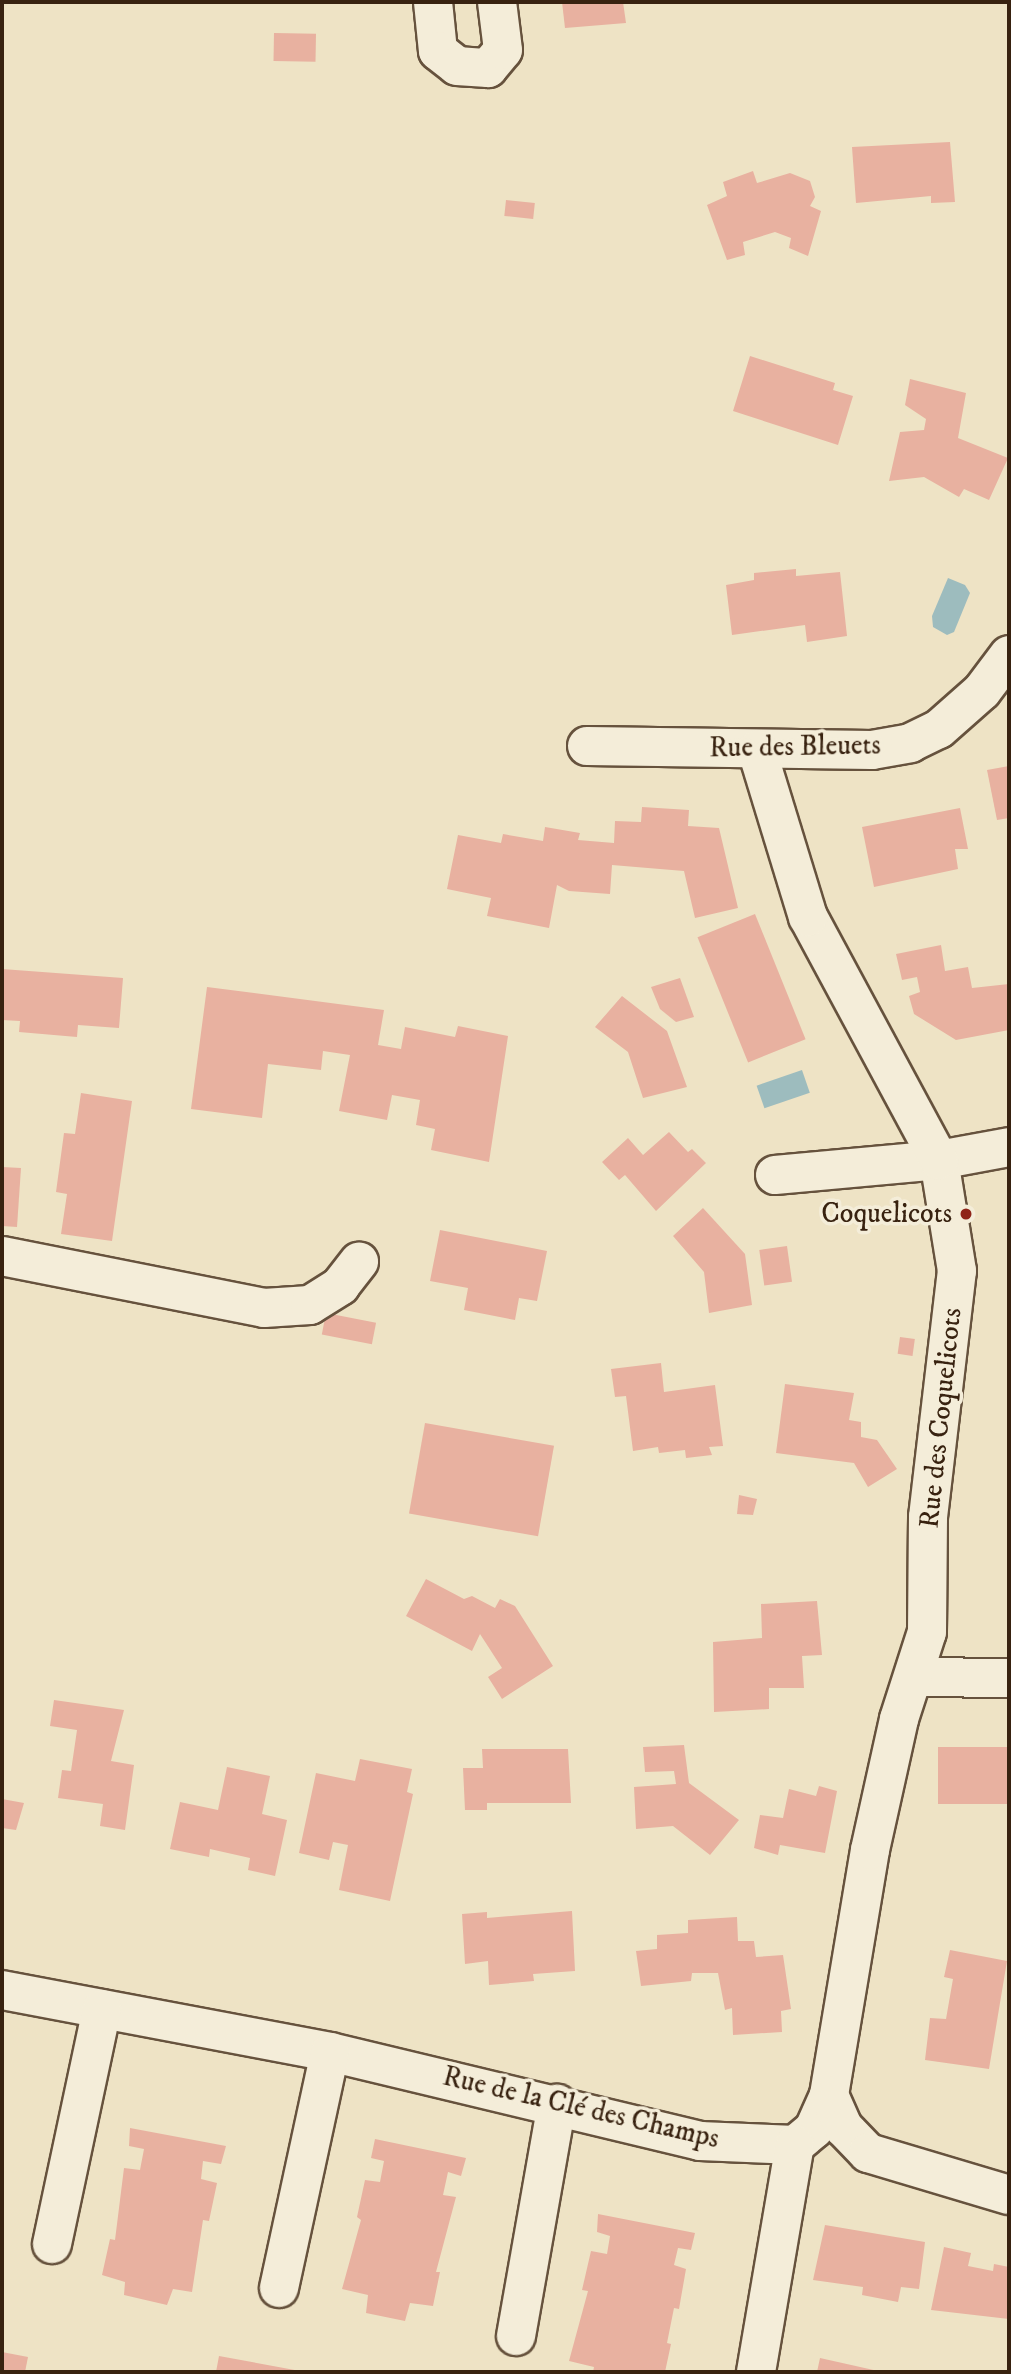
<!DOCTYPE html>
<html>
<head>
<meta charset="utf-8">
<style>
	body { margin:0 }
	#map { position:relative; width:1011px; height:2374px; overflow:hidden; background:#eee3c5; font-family:"IM FELL DW Pica",serif }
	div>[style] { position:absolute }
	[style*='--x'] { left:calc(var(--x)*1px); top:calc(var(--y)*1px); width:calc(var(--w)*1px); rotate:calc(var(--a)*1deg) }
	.water>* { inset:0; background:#9dbcbe; transform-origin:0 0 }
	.building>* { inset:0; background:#e8b1a0; transform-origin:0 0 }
	.roads { filter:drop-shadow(2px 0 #66523d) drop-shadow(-2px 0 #66523d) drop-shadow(0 2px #66523d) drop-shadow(0 -2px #66523d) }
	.minor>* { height:38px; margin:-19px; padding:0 19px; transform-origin:19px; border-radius:19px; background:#f4edd9 }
	.dots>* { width:19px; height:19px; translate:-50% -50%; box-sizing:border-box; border:4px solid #f4edd9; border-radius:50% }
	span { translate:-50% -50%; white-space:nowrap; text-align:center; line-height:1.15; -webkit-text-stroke:7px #f4edd9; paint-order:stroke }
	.street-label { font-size:28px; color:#382210 }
	.poi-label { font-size:28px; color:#382210 }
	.right { translate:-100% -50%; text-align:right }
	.frame { position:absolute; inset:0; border:4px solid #382210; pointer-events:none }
</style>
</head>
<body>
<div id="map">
	<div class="water">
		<i style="clip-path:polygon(948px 578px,965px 585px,970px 593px,954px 632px,947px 635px,933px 627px,932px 616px)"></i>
		<i style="left:802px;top:1070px;width:24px;height:48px;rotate:71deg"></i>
	</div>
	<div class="building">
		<i style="clip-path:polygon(562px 2px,623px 2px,626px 23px,565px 28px)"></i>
		<i style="left:274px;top:33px;width:42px;height:28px;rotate:1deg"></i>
		<i style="clip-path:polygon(950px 142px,955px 202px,931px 203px,931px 196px,856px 203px,852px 147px)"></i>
		<i style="clip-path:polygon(753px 171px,757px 183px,790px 173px,810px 181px,815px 197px,810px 206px,821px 211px,808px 256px,789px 248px,791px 238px,775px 232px,743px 242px,745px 255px,727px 260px,707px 205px,727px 196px,723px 182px)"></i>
		<i style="left:506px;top:200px;width:29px;height:16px;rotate:6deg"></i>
		<i style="clip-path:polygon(750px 356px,835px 383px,833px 390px,853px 396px,838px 445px,733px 411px)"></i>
		<i style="clip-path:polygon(910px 379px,966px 393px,958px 438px,1008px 458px,989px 500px,964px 489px,959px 497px,924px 477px,889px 481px,900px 432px,924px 430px,926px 419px,905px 405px)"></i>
		<i style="clip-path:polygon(796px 569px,796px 576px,840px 572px,847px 636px,807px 642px,805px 625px,732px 635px,726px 585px,754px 580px,754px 573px)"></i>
		<i style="clip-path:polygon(1009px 766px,1009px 818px,997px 820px,987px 770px)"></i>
		<i style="clip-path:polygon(642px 807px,689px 810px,688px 826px,719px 828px,738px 908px,695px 918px,684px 871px,612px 865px,610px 894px,569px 891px,557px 885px,549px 928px,487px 916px,491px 898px,447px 889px,458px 835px,501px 843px,503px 834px,543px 841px,545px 827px,580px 833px,578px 840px,614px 843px,615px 821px,641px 822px)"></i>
		<i style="clip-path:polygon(960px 808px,968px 849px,955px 849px,958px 869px,874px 887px,862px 827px)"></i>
		<i style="left:755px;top:914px;width:135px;height:62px;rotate:68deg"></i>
		<i style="clip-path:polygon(941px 945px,945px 971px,968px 967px,972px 988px,1009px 984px,1009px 1030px,956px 1040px,914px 1014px,909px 996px,920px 992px,917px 977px,902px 980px,896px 954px)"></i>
		<i style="clip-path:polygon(2px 969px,123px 978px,119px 1028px,78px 1025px,77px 1037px,19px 1032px,20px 1021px,2px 1020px)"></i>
		<i style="clip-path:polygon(680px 978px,694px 1017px,676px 1022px,660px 1009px,651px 987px)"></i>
		<i style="clip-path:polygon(207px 987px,384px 1010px,378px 1045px,401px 1049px,405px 1027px,455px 1037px,458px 1026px,508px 1036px,489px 1162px,431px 1150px,435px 1129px,416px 1125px,420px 1100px,392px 1095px,387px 1120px,339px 1111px,350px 1055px,323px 1051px,321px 1070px,268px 1064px,262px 1118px,191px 1109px)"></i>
		<i style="clip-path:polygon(622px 996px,667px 1031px,687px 1087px,643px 1098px,628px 1052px,595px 1027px)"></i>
		<i style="clip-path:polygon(81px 1093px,132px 1101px,112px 1241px,61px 1234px,67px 1194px,56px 1192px,64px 1133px,75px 1134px)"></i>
		<i style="clip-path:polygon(669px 1132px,688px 1152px,692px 1149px,706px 1163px,656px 1211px,625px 1175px,619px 1180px,602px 1162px,628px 1138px,643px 1155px)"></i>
		<i style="clip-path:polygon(2px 1167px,21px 1168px,17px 1227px,2px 1226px)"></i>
		<i style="clip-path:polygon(703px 1208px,745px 1254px,752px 1305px,709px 1313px,704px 1272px,673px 1236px)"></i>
		<i style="clip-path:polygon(440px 1230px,547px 1251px,537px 1301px,519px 1298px,515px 1320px,464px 1310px,468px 1288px,430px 1281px)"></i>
		<i style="left:787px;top:1246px;width:36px;height:28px;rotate:82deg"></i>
		<i style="left:326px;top:1313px;width:51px;height:22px;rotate:11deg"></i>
		<i style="left:900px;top:1337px;width:15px;height:17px;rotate:8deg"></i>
		<i style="clip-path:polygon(661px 1363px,664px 1392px,715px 1385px,723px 1446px,709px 1447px,712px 1455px,686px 1458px,685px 1450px,659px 1453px,658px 1447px,633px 1451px,626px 1396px,615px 1397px,611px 1369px)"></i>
		<i style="clip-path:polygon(785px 1384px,854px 1393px,849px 1420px,861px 1422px,861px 1437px,877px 1440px,897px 1469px,868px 1487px,854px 1463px,776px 1453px)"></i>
		<i style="left:425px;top:1423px;width:131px;height:92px;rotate:10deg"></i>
		<i style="clip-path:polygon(739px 1495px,757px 1499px,753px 1515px,737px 1514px)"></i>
		<i style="clip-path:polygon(426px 1579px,464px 1599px,472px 1596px,495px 1608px,500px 1599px,515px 1606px,553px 1666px,502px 1699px,488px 1677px,502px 1668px,480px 1634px,472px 1651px,406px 1616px)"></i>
		<i style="clip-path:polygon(817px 1601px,822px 1655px,802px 1656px,804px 1688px,769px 1688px,769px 1709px,714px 1712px,713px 1642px,762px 1638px,761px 1604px)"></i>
		<i style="clip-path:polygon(54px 1700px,124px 1710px,111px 1761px,134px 1765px,125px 1830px,100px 1826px,103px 1804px,58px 1798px,62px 1770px,71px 1771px,77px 1730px,50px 1726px)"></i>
		<i style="clip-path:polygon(684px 1745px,689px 1783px,739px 1820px,710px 1855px,673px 1826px,636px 1829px,634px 1787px,676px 1784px,674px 1771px,645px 1772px,643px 1747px)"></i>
		<i style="left:1009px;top:1747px;width:57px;height:71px;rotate:90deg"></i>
		<i style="clip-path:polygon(482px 1749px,568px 1749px,571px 1803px,487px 1803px,487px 1810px,465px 1810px,463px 1768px,483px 1768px)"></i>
		<i style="clip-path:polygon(360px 1759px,412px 1769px,407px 1792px,413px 1794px,390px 1901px,339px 1890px,348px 1845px,333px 1842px,329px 1860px,299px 1853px,316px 1773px,355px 1781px)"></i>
		<i style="clip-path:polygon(227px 1767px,270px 1776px,262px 1814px,287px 1820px,275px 1876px,248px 1870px,250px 1858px,210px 1849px,209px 1857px,170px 1849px,180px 1802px,218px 1810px)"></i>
		<i style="clip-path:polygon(819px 1786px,837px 1791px,825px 1853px,780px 1845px,778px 1855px,754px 1848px,760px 1815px,783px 1818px,789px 1789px,816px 1796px)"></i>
		<i style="clip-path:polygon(2px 1799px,24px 1803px,16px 1830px,2px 1828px)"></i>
		<i style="clip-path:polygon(572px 1911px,575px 1971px,533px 1974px,534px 1981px,489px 1985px,488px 1961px,465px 1964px,462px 1914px,487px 1912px,487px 1918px)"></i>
		<i style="clip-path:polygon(737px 1917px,738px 1941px,754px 1941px,756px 1957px,783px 1955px,791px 2009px,781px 2011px,782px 2032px,733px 2035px,732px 2008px,725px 2010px,718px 1973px,692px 1973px,691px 1981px,641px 1986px,636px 1951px,657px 1949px,657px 1935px,688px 1933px,688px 1920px)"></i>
		<i style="clip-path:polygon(950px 1950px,1007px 1961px,989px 2069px,925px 2060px,930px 2018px,946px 2019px,953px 1979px,944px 1977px)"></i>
		<i style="clip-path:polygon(130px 2128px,226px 2146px,221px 2164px,203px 2161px,201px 2179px,217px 2183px,209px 2221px,203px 2220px,192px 2292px,173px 2289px,167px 2305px,124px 2295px,125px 2282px,102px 2275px,110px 2239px,115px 2240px,124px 2168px,140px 2170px,144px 2149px,129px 2146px)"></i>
		<i style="clip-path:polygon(375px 2139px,466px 2158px,461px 2176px,448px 2172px,443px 2195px,456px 2197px,436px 2272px,440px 2272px,433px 2306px,410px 2303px,405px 2321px,366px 2313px,368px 2295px,342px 2289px,361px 2220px,357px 2217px,365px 2180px,380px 2182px,384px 2161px,371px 2158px)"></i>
		<i style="clip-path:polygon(598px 2214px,695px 2233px,691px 2250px,678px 2248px,674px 2265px,686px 2269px,679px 2309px,674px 2308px,667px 2343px,671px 2344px,665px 2372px,593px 2372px,594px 2367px,569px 2361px,588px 2291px,582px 2290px,591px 2251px,607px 2254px,610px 2236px,597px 2232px)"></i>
		<i style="clip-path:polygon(825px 2225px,925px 2242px,919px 2289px,901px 2287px,898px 2302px,862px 2295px,863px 2287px,813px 2280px)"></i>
		<i style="clip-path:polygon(944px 2247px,971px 2253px,968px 2266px,993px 2271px,994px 2264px,1009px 2267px,1009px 2319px,931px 2310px)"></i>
		<i style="clip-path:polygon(2px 2352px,28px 2357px,25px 2372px,2px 2372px)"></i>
		<i style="clip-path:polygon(219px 2356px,300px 2371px,300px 2372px,216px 2372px)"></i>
		<i style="clip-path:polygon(820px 2358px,878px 2371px,877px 2372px,817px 2372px)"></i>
	</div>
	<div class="roads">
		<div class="minor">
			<i style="--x:433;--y:2;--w:49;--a:84.2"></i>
			<i style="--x:438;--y:51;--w:24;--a:38"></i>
			<i style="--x:457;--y:66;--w:31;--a:4"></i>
			<i style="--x:488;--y:68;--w:23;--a:-50"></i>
			<i style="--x:503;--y:50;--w:48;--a:-97.1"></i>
			<i style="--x:587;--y:746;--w:285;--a:0.8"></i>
			<i style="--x:872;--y:750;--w:39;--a:-10"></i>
			<i style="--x:910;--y:743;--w:32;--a:-26"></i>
			<i style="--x:939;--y:729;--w:57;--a:-41.5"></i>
			<i style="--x:982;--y:691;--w:45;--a:-53.1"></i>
			<i style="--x:775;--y:1175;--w:165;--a:-5.2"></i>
			<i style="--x:939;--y:1160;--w:71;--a:-10.5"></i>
			<i style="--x:2;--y:1256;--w:267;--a:11.2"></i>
			<i style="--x:264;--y:1308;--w:46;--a:-3.7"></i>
			<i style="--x:310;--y:1305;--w:36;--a:-32"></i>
			<i style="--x:340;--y:1286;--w:31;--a:-52"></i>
			<i style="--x:915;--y:1677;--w:94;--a:0.6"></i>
			<i style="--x:2;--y:1990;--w:334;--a:10.7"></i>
			<i style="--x:330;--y:2052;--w:381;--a:13.5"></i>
			<i style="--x:700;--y:2141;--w:95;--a:2.4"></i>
			<i style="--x:795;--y:2145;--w:25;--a:-40"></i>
			<i style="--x:814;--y:2129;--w:37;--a:-66"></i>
			<i style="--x:829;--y:2095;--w:248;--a:-80.5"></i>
			<i style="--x:870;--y:1850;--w:134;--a:-77.5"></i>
			<i style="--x:899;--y:1719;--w:91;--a:-72.2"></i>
			<i style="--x:927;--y:1632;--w:115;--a:-89.5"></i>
			<i style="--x:928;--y:1517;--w:248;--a:-83.3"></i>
			<i style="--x:957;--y:1271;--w:112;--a:-99.2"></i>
			<i style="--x:939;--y:1160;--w:276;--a:-118.3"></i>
			<i style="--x:808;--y:917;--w:175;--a:-107"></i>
			<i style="--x:829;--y:2095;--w:36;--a:66"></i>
			<i style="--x:844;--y:2128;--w:35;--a:46"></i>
			<i style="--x:868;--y:2153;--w:147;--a:16.6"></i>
			<i style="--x:52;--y:2244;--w:240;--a:-78"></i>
			<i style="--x:279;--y:2288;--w:241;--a:-77.8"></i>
			<i style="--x:516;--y:2336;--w:236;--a:-80"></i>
			<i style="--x:756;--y:2372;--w:230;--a:-80.3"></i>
		</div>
	</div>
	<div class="dots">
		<i style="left:966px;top:1214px;background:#8f2418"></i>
	</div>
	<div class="street-label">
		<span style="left:795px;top:747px;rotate:-1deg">Rue des Bleuets</span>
		<span style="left:941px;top:1418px;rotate:-84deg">Rue des Coquelicots</span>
		<span style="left:581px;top:2108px;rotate:13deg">Rue de la Clé des Champs</span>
	</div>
	<div class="poi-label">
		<span class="right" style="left:952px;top:1214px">Coquelicots</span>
	</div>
	<div class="frame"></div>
</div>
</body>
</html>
